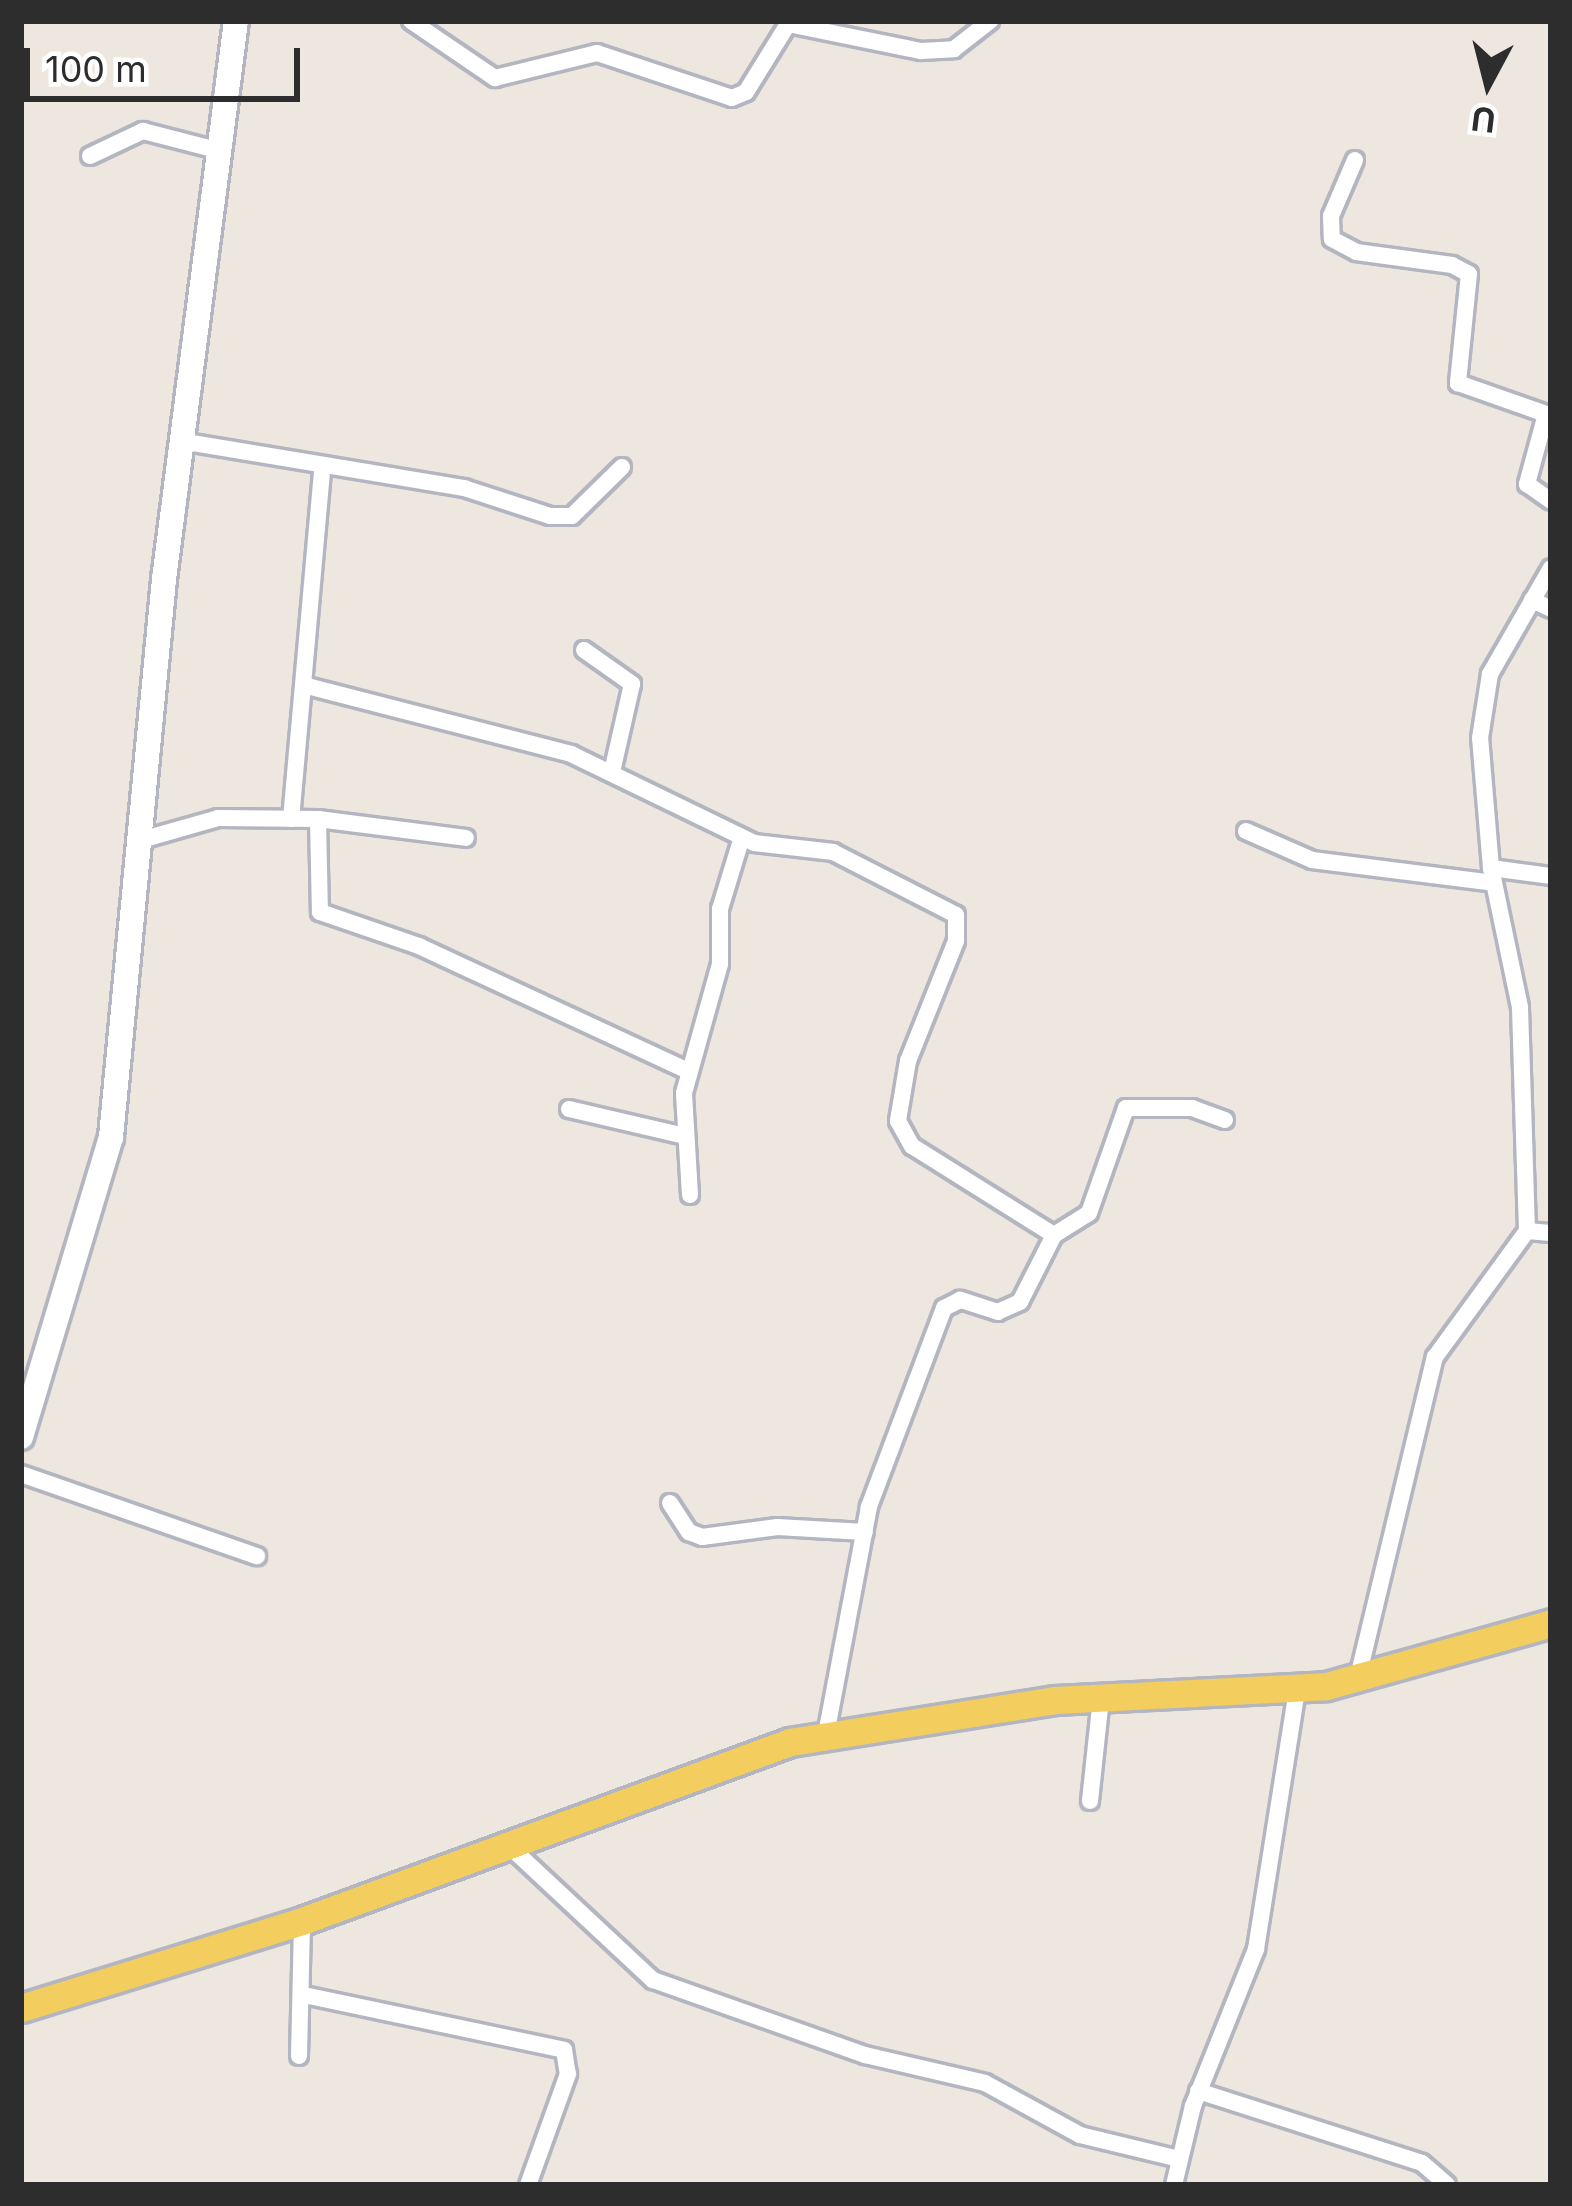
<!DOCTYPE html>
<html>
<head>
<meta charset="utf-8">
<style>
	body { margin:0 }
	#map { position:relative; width:1572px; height:2206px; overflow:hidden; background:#eee7df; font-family:Inter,sans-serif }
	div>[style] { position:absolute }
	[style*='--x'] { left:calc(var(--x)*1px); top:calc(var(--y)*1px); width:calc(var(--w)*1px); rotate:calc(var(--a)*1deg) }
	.roads { filter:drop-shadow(3px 0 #b3b6c0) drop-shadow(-3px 0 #b3b6c0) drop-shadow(0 3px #b3b6c0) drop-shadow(0 -3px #b3b6c0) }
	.minor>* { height:16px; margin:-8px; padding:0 8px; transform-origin:8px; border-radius:8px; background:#fff }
	.secondary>* { height:24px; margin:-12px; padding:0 12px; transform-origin:12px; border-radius:12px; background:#fff }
	.primary>* { height:27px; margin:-13.5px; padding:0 13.5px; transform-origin:13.5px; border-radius:13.5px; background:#f3ce5f }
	span { translate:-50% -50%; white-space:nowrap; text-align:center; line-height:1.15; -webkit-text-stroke:10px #fff; paint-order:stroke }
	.frame { position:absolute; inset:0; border:24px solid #2d2d2d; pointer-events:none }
	.north { position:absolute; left:1428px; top:24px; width:120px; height:120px; -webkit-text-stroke:9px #fff; paint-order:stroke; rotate:187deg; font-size:33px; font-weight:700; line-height:48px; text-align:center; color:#2d2d2d }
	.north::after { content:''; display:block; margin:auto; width:42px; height:54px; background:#2d2d2d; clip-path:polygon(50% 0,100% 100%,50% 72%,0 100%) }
	.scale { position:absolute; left:24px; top:48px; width:276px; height:54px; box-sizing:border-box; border:6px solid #2d2d2d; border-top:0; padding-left:15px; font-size:36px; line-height:42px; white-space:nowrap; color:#2d2d2d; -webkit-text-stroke:9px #fff; paint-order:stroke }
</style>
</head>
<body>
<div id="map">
	<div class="roads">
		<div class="minor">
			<i style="--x:411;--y:21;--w:102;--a:34.2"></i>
			<i style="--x:495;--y:78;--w:105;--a:-13.8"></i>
			<i style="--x:597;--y:53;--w:142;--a:18.4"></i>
			<i style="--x:732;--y:98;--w:15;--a:-23"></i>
			<i style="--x:746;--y:92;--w:80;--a:-58.3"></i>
			<i style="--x:788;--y:24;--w:136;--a:11.5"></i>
			<i style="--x:921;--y:51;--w:33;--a:-3"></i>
			<i style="--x:954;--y:49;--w:46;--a:-37.9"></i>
			<i style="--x:90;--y:156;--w:59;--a:-25.3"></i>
			<i style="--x:143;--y:131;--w:81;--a:14.4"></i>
			<i style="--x:1355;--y:160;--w:61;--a:113.2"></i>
			<i style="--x:1331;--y:216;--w:23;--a:88"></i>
			<i style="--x:1332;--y:239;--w:27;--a:28"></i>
			<i style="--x:1356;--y:252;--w:97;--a:7.7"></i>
			<i style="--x:1452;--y:265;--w:19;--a:28"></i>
			<i style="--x:1469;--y:274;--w:110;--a:95.8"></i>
			<i style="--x:1458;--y:383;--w:93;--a:19.4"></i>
			<i style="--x:1546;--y:414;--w:73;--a:105.2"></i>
			<i style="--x:1527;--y:484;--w:29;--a:35"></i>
			<i style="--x:186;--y:442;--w:282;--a:9.4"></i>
			<i style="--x:464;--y:488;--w:90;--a:18"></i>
			<i style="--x:550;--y:516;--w:22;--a:0"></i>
			<i style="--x:572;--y:516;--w:70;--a:-44.4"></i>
			<i style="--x:1532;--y:600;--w:21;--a:25"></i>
			<i style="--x:584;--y:650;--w:59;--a:35.3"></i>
			<i style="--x:632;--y:684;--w:90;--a:102.8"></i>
			<i style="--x:307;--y:686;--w:273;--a:14.4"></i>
			<i style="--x:571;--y:754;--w:203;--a:25.9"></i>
			<i style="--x:754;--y:843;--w:80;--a:6.5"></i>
			<i style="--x:833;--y:852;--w:138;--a:27.1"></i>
			<i style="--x:956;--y:915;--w:26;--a:90"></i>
			<i style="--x:956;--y:941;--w:129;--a:111.8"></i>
			<i style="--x:908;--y:1061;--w:61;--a:99.5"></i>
			<i style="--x:898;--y:1121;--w:29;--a:61"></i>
			<i style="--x:912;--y:1146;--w:168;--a:32.1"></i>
			<i style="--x:1054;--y:1235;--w:75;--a:116.9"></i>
			<i style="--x:1020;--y:1302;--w:24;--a:156"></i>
			<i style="--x:998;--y:1312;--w:40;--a:-162"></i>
			<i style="--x:960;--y:1300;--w:18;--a:153"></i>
			<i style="--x:944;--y:1308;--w:213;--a:110.7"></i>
			<i style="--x:869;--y:1507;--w:231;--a:100.7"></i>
			<i style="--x:291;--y:819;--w:351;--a:-84.9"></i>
			<i style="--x:318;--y:819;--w:93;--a:88.8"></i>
			<i style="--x:320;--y:912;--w:105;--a:19"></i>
			<i style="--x:419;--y:946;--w:297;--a:24.9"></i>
			<i style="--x:1246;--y:831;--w:72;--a:23.7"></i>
			<i style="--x:1312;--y:860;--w:183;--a:7.2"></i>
			<i style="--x:141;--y:840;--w:80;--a:-15.9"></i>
			<i style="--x:218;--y:818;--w:100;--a:0.6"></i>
			<i style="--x:318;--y:819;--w:149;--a:7.3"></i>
			<i style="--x:1491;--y:868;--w:61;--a:7.6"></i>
			<i style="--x:569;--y:1109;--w:119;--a:13.1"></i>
			<i style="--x:690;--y:1195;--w:102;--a:-93.4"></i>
			<i style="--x:684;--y:1093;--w:134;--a:-74.4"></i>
			<i style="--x:720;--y:964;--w:55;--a:-90"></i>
			<i style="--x:720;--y:909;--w:75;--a:-73"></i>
			<i style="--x:1527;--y:1231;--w:24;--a:5"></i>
			<i style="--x:1054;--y:1235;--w:41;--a:-32.2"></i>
			<i style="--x:1089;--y:1213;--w:111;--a:-70.6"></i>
			<i style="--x:1126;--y:1108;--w:66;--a:0"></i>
			<i style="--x:1192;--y:1108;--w:35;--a:20"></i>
			<i style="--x:21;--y:1474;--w:250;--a:19.2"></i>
			<i style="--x:670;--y:1503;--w:35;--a:57"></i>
			<i style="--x:689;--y:1532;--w:14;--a:21"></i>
			<i style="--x:702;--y:1537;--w:76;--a:-7.6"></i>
			<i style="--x:777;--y:1527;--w:88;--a:3.3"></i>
			<i style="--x:1358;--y:1677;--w:329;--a:-76.5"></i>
			<i style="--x:1435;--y:1357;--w:156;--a:-53.9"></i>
			<i style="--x:1527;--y:1231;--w:224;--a:-91.8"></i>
			<i style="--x:1520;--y:1007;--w:142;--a:-101.8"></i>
			<i style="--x:1491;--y:868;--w:130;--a:-94.8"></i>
			<i style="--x:1480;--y:738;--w:65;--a:-81.1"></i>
			<i style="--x:1490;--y:674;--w:122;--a:-60.1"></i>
			<i style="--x:1090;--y:1801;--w:104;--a:-83.9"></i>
			<i style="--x:506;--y:1843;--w:201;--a:43"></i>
			<i style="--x:653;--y:1980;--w:225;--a:19.5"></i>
			<i style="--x:865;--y:2055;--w:123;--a:13.1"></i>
			<i style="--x:985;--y:2083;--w:108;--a:28.7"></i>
			<i style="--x:1080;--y:2135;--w:102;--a:13.6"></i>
			<i style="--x:304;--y:1995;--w:266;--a:11.9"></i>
			<i style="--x:564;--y:2050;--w:24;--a:81"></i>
			<i style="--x:568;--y:2074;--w:118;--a:109.8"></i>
			<i style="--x:299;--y:2056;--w:135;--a:-88.7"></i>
			<i style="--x:1198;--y:2091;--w:235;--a:17.8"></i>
			<i style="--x:1422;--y:2163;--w:33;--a:41"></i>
			<i style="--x:1174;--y:2185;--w:81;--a:-76.5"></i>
			<i style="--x:1193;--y:2106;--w:169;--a:-68.1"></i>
			<i style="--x:1256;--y:1949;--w:262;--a:-81"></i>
		</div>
		<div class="secondary">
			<i style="--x:21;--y:1437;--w:313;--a:-73.3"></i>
			<i style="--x:111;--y:1137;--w:561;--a:-84.57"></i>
			<i style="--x:164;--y:579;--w:563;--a:-82.65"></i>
		</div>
		<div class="primary">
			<i style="--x:21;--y:2008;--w:294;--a:-17.2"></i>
			<i style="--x:302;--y:1921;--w:520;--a:-20.14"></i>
			<i style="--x:790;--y:1742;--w:267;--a:-9"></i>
			<i style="--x:1054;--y:1700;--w:272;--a:-2.9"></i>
			<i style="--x:1326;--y:1686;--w:234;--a:-15.6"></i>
		</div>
	</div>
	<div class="frame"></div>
	<div class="north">U</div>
	<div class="scale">100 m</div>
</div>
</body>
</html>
